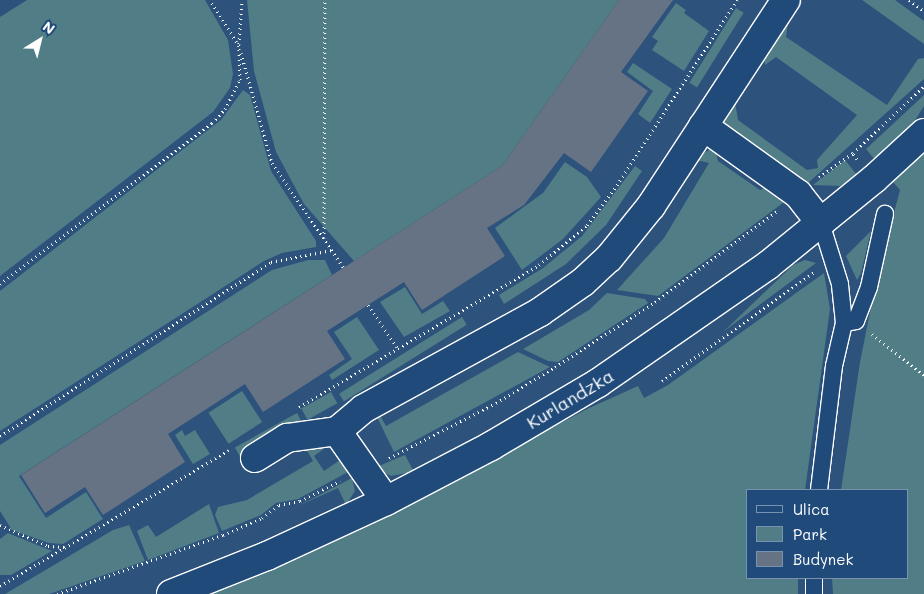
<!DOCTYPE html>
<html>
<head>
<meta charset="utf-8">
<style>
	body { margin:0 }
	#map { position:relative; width:924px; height:594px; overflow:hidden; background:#2d527c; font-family:Mali,sans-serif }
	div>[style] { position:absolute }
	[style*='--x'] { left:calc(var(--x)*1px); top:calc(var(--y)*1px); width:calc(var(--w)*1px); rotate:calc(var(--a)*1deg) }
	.green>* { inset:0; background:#507d86; transform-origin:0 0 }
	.building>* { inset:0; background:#657384 }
	.path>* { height:3px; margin-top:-1.5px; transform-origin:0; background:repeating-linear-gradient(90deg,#fff 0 1px,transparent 0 5px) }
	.roads { filter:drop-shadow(1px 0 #fff) drop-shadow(-1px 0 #fff) drop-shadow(0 1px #fff) drop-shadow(0 -1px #fff) }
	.service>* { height:16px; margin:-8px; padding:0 8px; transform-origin:8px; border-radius:8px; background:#1f4a7a }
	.minor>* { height:28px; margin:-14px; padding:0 14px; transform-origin:14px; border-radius:14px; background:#1f4a7a }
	span { translate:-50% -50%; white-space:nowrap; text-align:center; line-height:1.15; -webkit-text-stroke:5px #1f4a7a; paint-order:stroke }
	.street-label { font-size:18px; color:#fff }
	.legend { position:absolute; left:746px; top:489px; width:162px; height:90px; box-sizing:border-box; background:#1f4a7a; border:1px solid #7992af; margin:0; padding:6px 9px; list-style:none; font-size:15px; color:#fff }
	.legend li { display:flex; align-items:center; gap:10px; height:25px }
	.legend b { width:25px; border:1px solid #7992af }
	.north { position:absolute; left:15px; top:15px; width:50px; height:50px; -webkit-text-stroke:4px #1f4a7a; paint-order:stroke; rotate:36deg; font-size:14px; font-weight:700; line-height:20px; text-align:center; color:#fff }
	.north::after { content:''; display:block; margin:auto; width:18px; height:22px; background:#fff; clip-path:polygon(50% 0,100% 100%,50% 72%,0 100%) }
</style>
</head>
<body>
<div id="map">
	<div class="green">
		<i style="clip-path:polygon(27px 0,205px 0,228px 40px,233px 74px,230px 88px,213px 112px,0 276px,0 17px)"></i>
		<i style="clip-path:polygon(247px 0,619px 0,502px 166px,354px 261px,304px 204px,276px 152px,254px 71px)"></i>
		<i style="clip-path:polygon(862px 0,895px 0,924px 21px,924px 44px)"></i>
		<i style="clip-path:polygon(676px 3px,686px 10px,684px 13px,709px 31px,684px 71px,652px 50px,658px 41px,652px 37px)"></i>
		<i style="left:736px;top:8px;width:9px;height:88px;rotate:32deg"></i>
		<i style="clip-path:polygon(788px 23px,786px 37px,887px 105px,918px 59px,924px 58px,924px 79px,808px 183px,726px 125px,722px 118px,735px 102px,738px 120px,807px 170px,818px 168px,817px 160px,857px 115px,776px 57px,765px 65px,764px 55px,784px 24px)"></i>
		<i style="clip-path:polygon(633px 63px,672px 89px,650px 123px,638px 114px,653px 91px,627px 72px)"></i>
		<i style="clip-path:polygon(243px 90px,250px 95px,271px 171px,316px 241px,316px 247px,282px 253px,264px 261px,0 431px,0 291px,221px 120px)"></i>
		<i style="clip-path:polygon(924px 95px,924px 106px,910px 128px,875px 160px,866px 149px)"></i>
		<i style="clip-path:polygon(715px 147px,718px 161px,760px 190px,770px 185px,787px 200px,658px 296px,617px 290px,664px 238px,709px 163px,692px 159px)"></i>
		<i style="clip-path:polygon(924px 152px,924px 594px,833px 594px,832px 578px,908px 578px,908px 490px,841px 490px,860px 362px,877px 277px,900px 190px,892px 181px)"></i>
		<i style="clip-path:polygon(845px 160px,857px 175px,840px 186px,813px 185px)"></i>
		<i style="clip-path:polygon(565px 162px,587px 177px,601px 197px,563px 239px,522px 270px,495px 228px,543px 193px)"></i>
		<i style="clip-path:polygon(635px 166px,642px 171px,606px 225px,566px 264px,504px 304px,499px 295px,543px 268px,582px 236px)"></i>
		<i style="clip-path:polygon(871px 231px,861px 273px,857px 280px,846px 256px)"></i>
		<i style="clip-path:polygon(308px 260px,325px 260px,332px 275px,19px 476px,46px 518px,86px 492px,103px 519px,63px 544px,49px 543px,12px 530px,0 511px,0 445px,272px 270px)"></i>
		<i style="clip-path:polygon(805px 260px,816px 263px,723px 332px,793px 265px)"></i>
		<i style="clip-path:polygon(824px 273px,830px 309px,805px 490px,748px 490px,748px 578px,798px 578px,798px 594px,209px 594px,380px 520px,587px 409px,638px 386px,644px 398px,668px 385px)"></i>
		<i style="clip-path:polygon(405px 287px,422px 314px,443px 301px,450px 311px,404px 337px,380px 302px)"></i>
		<i style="clip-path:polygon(607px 293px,645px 299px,648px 303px,558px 362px,548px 361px,523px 349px,589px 310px)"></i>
		<i style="clip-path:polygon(357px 317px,379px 350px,332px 380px,329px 375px,352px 359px,334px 332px)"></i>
		<i style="left:462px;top:317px;width:9px;height:145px;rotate:58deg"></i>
		<i style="clip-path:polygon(518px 352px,550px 367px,394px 452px,375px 413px,378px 412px,386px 426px)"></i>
		<i style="left:242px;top:391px;width:37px;height:40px;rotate:57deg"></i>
		<i style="left:331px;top:392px;width:13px;height:34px;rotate:61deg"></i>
		<i style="left:297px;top:413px;width:10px;height:71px;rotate:61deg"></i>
		<i style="clip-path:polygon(182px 430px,185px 436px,195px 430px,210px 454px,193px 464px,175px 435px)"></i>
		<i style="clip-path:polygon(329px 445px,314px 456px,324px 471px,340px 460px,348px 472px,298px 499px,276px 503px,261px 515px,222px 531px,215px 515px,218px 507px,247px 500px,313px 461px,305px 447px)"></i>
		<i style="clip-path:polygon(405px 455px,414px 472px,391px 476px,374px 468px)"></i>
		<i style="clip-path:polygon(352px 478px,355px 491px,346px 505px,338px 488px,298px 506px)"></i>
		<i style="clip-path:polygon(209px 504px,219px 533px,148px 560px,137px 531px,148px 525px,156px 537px)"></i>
		<i style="clip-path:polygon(129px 525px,145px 561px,49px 594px,5px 594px,113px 530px)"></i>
		<i style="clip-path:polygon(8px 533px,52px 551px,11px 575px,0 575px,0 539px)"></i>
	</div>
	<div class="building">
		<i style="clip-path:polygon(619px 0,673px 0,621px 72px,648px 91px,591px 172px,564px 153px,524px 205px,487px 228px,505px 256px,422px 310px,404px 282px,368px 305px,327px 331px,345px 359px,263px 412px,245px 384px,168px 434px,185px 462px,103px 515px,85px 487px,45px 513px,21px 475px,502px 166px)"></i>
	</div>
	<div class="path">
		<i style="--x:909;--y:0;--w:19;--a:36"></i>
		<i style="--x:239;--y:44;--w:44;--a:-86.1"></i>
		<i style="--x:241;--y:53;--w:114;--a:74.3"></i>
		<i style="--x:272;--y:163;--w:127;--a:55.6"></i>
		<i style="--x:857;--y:159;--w:7;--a:-124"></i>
		<i style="--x:853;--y:153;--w:98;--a:-43.3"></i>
		<i style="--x:819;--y:177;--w:42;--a:-35.2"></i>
		<i style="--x:324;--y:238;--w:238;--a:-89.8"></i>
		<i style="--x:0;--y:284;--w:266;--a:-37.2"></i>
		<i style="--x:212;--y:123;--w:19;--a:-47"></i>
		<i style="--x:225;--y:109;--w:33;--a:-63"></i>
		<i style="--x:240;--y:80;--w:34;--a:-92"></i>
		<i style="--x:239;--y:46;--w:54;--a:-122.2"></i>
		<i style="--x:368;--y:305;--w:51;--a:55.4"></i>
		<i style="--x:872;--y:334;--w:66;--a:38.3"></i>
		<i style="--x:662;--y:381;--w:187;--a:-35.6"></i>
		<i style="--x:299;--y:407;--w:279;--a:-30.6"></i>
		<i style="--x:539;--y:265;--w:62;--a:-39.8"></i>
		<i style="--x:587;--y:225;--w:50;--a:-53.1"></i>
		<i style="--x:617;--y:185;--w:221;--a:-57"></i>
		<i style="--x:0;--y:436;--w:322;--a:-32.7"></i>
		<i style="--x:271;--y:262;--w:62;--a:-11.1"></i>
		<i style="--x:389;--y:458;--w:120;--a:-27.2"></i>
		<i style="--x:496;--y:403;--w:69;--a:-31.4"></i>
		<i style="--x:555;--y:367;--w:119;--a:-33"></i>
		<i style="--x:655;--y:302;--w:152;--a:-36.7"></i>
		<i style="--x:0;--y:525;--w:52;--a:23.6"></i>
		<i style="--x:48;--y:546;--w:17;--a:3"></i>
		<i style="--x:0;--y:586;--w:266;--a:-30.7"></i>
		<i style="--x:57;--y:594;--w:176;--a:-19.6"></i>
		<i style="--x:223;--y:535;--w:43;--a:-23.6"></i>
		<i style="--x:262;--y:518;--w:21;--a:-37"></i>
		<i style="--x:279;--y:505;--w:21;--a:-11"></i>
		<i style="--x:300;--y:501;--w:45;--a:-26.6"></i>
	</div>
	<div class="roads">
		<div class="service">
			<i style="--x:844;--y:323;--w:12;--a:-9"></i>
			<i style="--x:856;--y:321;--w:36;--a:-69"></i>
			<i style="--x:869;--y:287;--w:75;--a:-77.6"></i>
			<i style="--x:819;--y:490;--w:125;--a:-83.1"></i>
			<i style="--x:834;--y:366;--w:44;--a:-76.9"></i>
			<i style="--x:844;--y:323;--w:39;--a:-96"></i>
			<i style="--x:840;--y:284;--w:64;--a:-107.3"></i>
			<i style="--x:814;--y:578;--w:16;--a:90"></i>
		</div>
		<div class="minor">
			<i style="--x:703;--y:126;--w:117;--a:35.6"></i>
			<i style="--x:798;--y:194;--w:37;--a:52"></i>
			<i style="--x:337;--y:431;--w:85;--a:55"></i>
			<i style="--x:255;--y:458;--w:38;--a:-32"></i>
			<i style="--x:287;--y:438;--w:50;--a:-8"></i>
			<i style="--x:337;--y:431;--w:34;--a:-40"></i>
			<i style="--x:363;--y:409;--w:202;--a:-28.7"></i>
			<i style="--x:540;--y:312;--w:52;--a:-34.9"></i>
			<i style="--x:583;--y:282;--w:35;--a:-43"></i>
			<i style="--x:609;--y:258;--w:67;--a:-51.1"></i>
			<i style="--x:651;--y:206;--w:246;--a:-56.8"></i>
			<i style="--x:171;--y:594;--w:103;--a:-21.6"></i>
			<i style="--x:267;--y:556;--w:131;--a:-24.8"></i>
			<i style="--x:386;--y:501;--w:119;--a:-27.6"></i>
			<i style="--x:491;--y:446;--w:124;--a:-30.5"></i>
			<i style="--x:598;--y:383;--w:206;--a:-34.7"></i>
			<i style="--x:767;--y:266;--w:138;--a:-39.1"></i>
			<i style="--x:874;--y:179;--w:68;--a:-42.6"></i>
		</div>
	</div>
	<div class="street-label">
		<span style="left:570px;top:399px;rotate:-31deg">Kurlandzka</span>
	</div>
	<ul class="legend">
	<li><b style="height:6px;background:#1f4a7a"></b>Ulica</li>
	<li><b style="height:14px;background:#507d86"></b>Park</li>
	<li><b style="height:14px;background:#657384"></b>Budynek</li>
	</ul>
	<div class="north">N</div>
</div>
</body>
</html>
